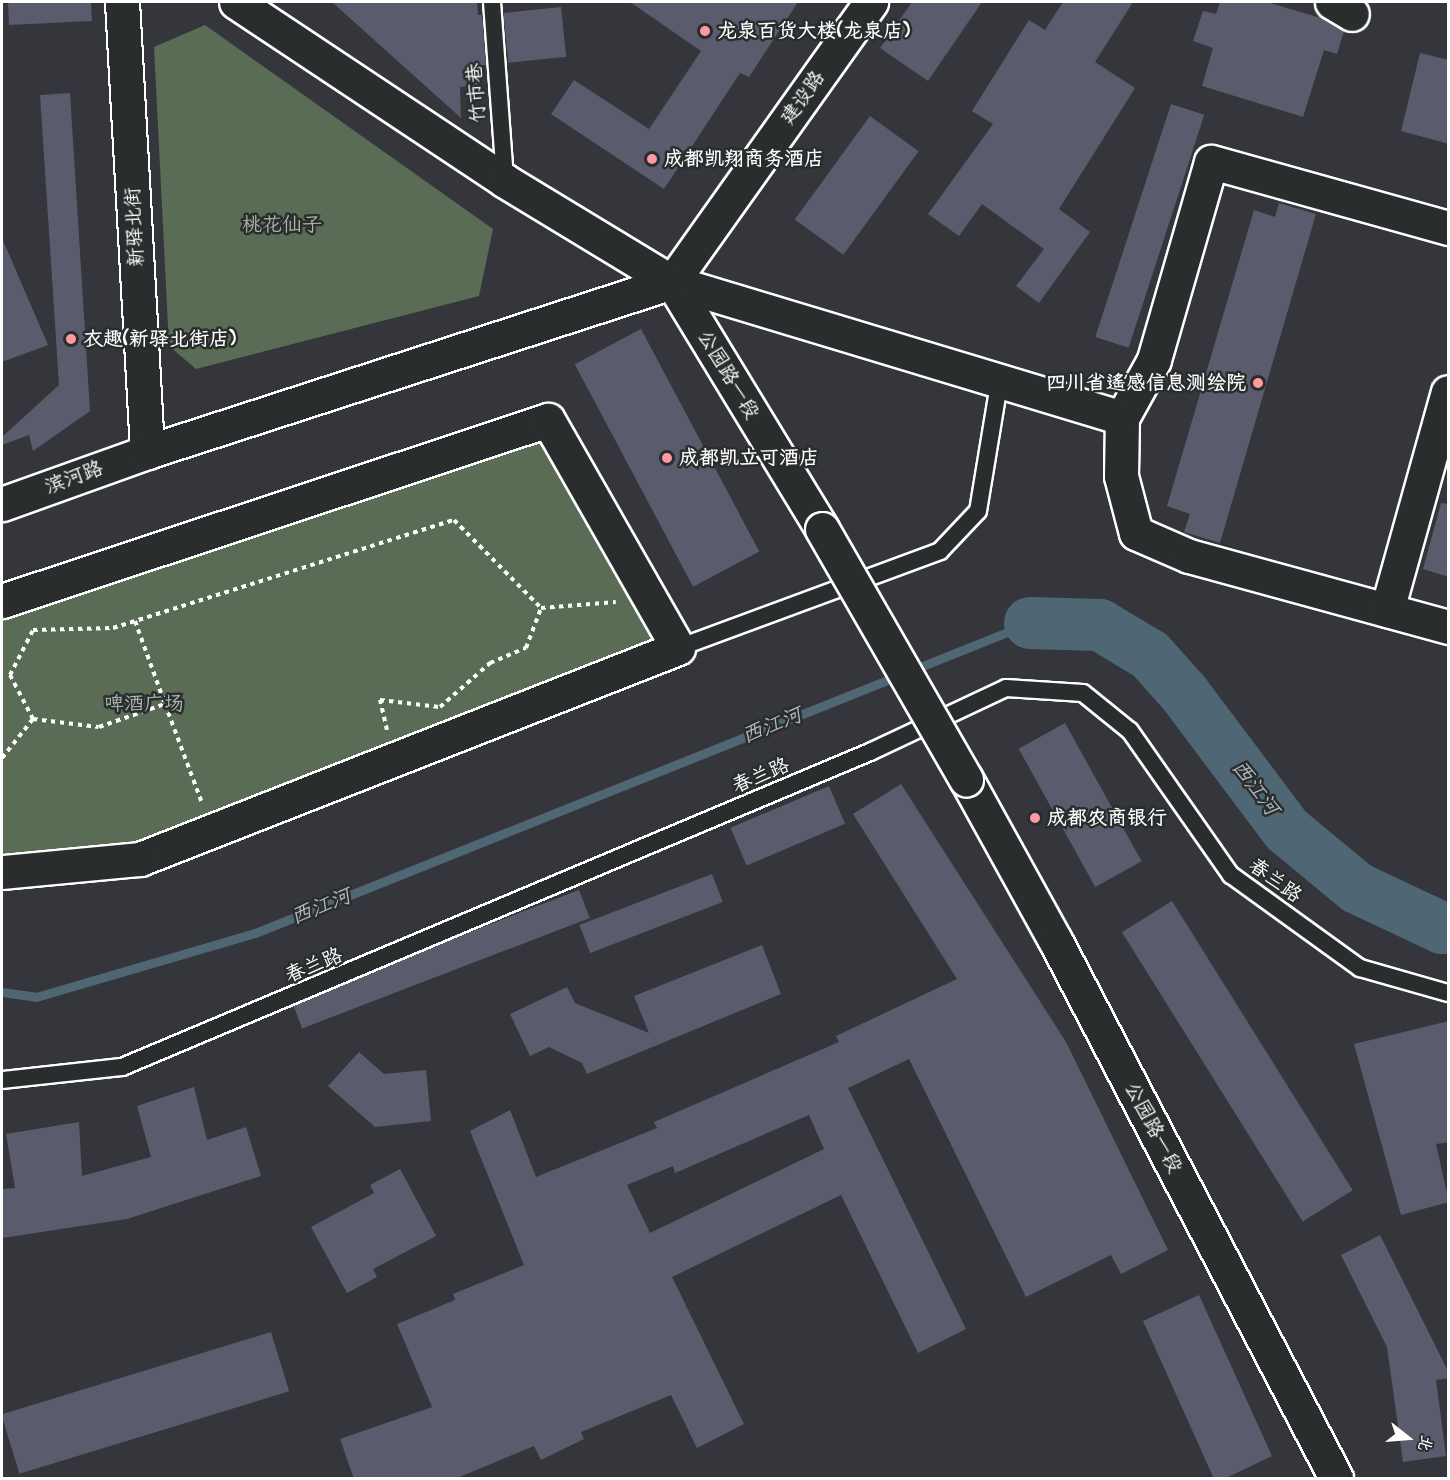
<!DOCTYPE html>
<html>
<head>
<meta charset="utf-8">
<style>
	body { margin:0 }
	#map { position:relative; width:1450px; height:1480px; overflow:hidden; background:#34363b; font-family:"Architects Daughter","LXGW WenKai TC",sans-serif }
	div>[style] { position:absolute }
	[style*='--x'] { left:calc(var(--x)*1px); top:calc(var(--y)*1px); width:calc(var(--w)*1px); rotate:calc(var(--a)*1deg) }
	.green>* { inset:0; background:#5a6c55 }
	.stream>* { height:9px; margin:-4.5px; padding:0 4.5px; transform-origin:4.5px; border-radius:4.5px; background:#4f6674 }
	.river>* { height:52px; margin:-26px; padding:0 26px; transform-origin:26px; border-radius:26px; background:#4f6674 }
	.building>* { inset:0; background:#5a5b6d; transform-origin:0 0 }
	.path>* { height:4px; margin-top:-2px; transform-origin:0; background:repeating-linear-gradient(90deg,#fff 0 4.5px,transparent 0 9px) }
	.roads { filter:drop-shadow(2px 0 #fff) drop-shadow(-2px 0 #fff) drop-shadow(0 2px #fff) drop-shadow(0 -2px #fff) }
	.service>* { height:16px; margin:-8px; padding:0 8px; transform-origin:8px; border-radius:8px; background:#2a2d2e }
	.minor>* { height:33px; margin:-16.5px; padding:0 16.5px; transform-origin:16.5px; border-radius:16.5px; background:#2a2d2e }
	.tertiary>* { height:33px; margin:-16.5px; padding:0 16.5px; transform-origin:16.5px; border-radius:16.5px; background:#2a2d2e }
	.bridges { filter:drop-shadow(2px 0 #fff) drop-shadow(-2px 0 #fff) drop-shadow(0 2px #fff) drop-shadow(0 -2px #fff) }
	.tertiary-bridge>* { height:33px; margin:-16.5px; padding:0 16.5px; transform-origin:16.5px; border-radius:16.5px; background:#2a2d2e }
	.dots>* { width:16px; height:16px; translate:-50% -50%; box-sizing:border-box; border:3px solid #2a2d2e; border-radius:50% }
	span { translate:-50% -50%; white-space:nowrap; text-align:center; line-height:1.15; -webkit-text-stroke:5px #2a2d2e; paint-order:stroke }
	.poi-label { font-size:20px; color:#fff; font-weight:700 }
	.left { translate:0 -50%; text-align:left }
	.right { translate:-100% -50%; text-align:right }
	.street-label { font-size:20px; color:#fff }
	.park-label { font-size:20px; color:#acb6aa }
	.water-label { font-size:21px; color:#b0bac0; font-style:italic }
	.frame { position:absolute; inset:0; border:3px solid #fff; pointer-events:none }
	.north { position:absolute; left:1378px; top:1408px; width:60px; height:60px; -webkit-text-stroke:4px #2a2d2e; paint-order:stroke; rotate:107deg; font-size:16px; font-weight:700; line-height:24px; text-align:center; color:#fff }
	.north::after { content:''; display:block; margin:auto; width:21px; height:27px; background:#fff; clip-path:polygon(50% 0,100% 100%,50% 72%,0 100%) }
</style>
</head>
<body>
<div id="map">
	<div class="green">
		<i style="clip-path:polygon(205px 25px,493px 229px,479px 296px,196px 369px,169px 346px,154px 47px)"></i>
		<i style="clip-path:polygon(548px 420px,678px 648px,140px 859px,2px 872px,2px 601px)"></i>
	</div>
	<div class="stream">
		<i style="--x:2;--y:992;--w:34;--a:8"></i>
		<i style="--x:36;--y:997;--w:228;--a:-16.3"></i>
		<i style="--x:255;--y:933;--w:835;--a:-21.8"></i>
	</div>
	<div class="river">
		<i style="--x:1030;--y:623;--w:70;--a:1.6"></i>
		<i style="--x:1100;--y:625;--w:58;--a:31"></i>
		<i style="--x:1150;--y:655;--w:51;--a:48.2"></i>
		<i style="--x:1184;--y:693;--w:171;--a:53.1"></i>
		<i style="--x:1287;--y:830;--w:91;--a:39.6"></i>
		<i style="--x:1357;--y:888;--w:94;--a:25.2"></i>
		<i style="--x:1442;--y:928;--w:6;--a:0"></i>
	</div>
	<div class="building">
		<i style="clip-path:polygon(8px 2px,91px 2px,92px 21px,9px 25px)"></i>
		<i style="clip-path:polygon(332px 2px,477px 2px,478px 15px,482px 15px,486px 65px,480px 65px,481px 85px,460px 87px,461px 118px)"></i>
		<i style="clip-path:polygon(630px 2px,798px 2px,749px 77px,740px 73px,664px 189px,551px 114px,574px 80px,649px 129px,701px 51px)"></i>
		<i style="clip-path:polygon(912px 2px,982px 2px,928px 81px,880px 48px)"></i>
		<i style="clip-path:polygon(1063px 2px,1133px 2px,1095px 62px,1135px 88px,1059px 209px,1090px 232px,1039px 303px,1016px 286px,1044px 249px,982px 204px,959px 236px,928px 214px,993px 124px,972px 111px,1029px 20px,1045px 30px)"></i>
		<i style="clip-path:polygon(1220px 2px,1267px 2px,1324px 19px,1344px 31px,1337px 54px,1324px 50px,1303px 117px,1202px 86px,1213px 48px,1193px 41px,1203px 11px,1216px 14px)"></i>
		<i style="left:561px;top:7px;width:50px;height:58px;rotate:84deg"></i>
		<i style="clip-path:polygon(1420px 53px,1449px 60px,1449px 144px,1401px 131px)"></i>
		<i style="clip-path:polygon(70px 93px,90px 411px,33px 451px,29px 435px,2px 445px,2px 437px,59px 385px,40px 95px)"></i>
		<i style="left:1171px;top:104px;width:35px;height:245px;rotate:18deg"></i>
		<i style="left:870px;top:116px;width:60px;height:128px;rotate:36deg"></i>
		<i style="clip-path:polygon(1279px 203px,1316px 214px,1220px 543px,1184px 532px,1190px 514px,1167px 506px,1254px 210px,1275px 217px)"></i>
		<i style="clip-path:polygon(2px 238px,48px 345px,2px 362px)"></i>
		<i style="left:641px;top:329px;width:252px;height:75px;rotate:62deg"></i>
		<i style="clip-path:polygon(1441px 503px,1449px 504px,1449px 577px,1423px 569px)"></i>
		<i style="left:1065px;top:723px;width:158px;height:53px;rotate:61deg"></i>
		<i style="clip-path:polygon(evenodd,901px 784px,1066px 1042px,1168px 1250px,1121px 1274px,1111px 1255px,1026px 1297px,909px 1059px,848px 1088px,966px 1329px,918px 1353px,841px 1195px,672px 1277px,744px 1424px,697px 1448px,671px 1395px,581px 1432px,584px 1439px,541px 1460px,534px 1446px,455px 1479px,354px 1479px,340px 1439px,432px 1407px,397px 1324px,455px 1300px,453px 1294px,524px 1265px,470px 1131px,510px 1110px,536px 1177px,657px 1128px,654px 1122px,839px 1042px,836px 1036px,957px 979px,853px 814px,901px 784px,809px 1115px,824px 1149px,650px 1233px,627px 1185px,673px 1166px,675px 1173px,809px 1115px)"></i>
		<i style="left:829px;top:786px;width:41px;height:107px;rotate:67deg"></i>
		<i style="left:712px;top:874px;width:30px;height:142px;rotate:69deg"></i>
		<i style="left:579px;top:890px;width:30px;height:308px;rotate:69deg"></i>
		<i style="left:1172px;top:901px;width:341px;height:59px;rotate:58deg"></i>
		<i style="clip-path:polygon(762px 945px,781px 994px,587px 1074px,582px 1063px,549px 1047px,530px 1056px,510px 1014px,567px 987px,575px 1003px,649px 1033px,634px 996px)"></i>
		<i style="clip-path:polygon(1449px 1021px,1449px 1142px,1436px 1144px,1449px 1202px,1401px 1215px,1354px 1044px)"></i>
		<i style="clip-path:polygon(359px 1052px,384px 1074px,426px 1070px,431px 1121px,375px 1127px,328px 1086px)"></i>
		<i style="clip-path:polygon(194px 1087px,207px 1140px,246px 1127px,261px 1176px,127px 1219px,2px 1238px,2px 1189px,15px 1188px,6px 1134px,79px 1122px,82px 1176px,151px 1157px,137px 1106px)"></i>
		<i style="clip-path:polygon(400px 1169px,436px 1236px,373px 1269px,377px 1277px,347px 1293px,311px 1227px,374px 1193px,370px 1185px)"></i>
		<i style="clip-path:polygon(1380px 1235px,1449px 1373px,1449px 1378px,1436px 1380px,1446px 1456px,1403px 1462px,1387px 1347px,1341px 1255px)"></i>
		<i style="clip-path:polygon(1199px 1295px,1272px 1456px,1224px 1479px,1214px 1479px,1143px 1321px)"></i>
		<i style="left:271px;top:1332px;width:62px;height:282px;rotate:73deg"></i>
	</div>
	<div class="path">
		<i style="--x:135;--y:621;--w:88;--a:70.1"></i>
		<i style="--x:33;--y:719;--w:66;--a:6.9"></i>
		<i style="--x:99;--y:727;--w:70;--a:-19.2"></i>
		<i style="--x:165;--y:704;--w:106;--a:69.5"></i>
		<i style="--x:387;--y:730;--w:31;--a:-103"></i>
		<i style="--x:380;--y:700;--w:60;--a:6.7"></i>
		<i style="--x:440;--y:707;--w:67;--a:-41.3"></i>
		<i style="--x:490;--y:663;--w:39;--a:-23"></i>
		<i style="--x:526;--y:648;--w:43;--a:-69.4"></i>
		<i style="--x:2;--y:758;--w:50;--a:-51.5"></i>
		<i style="--x:33;--y:719;--w:50;--a:-117.6"></i>
		<i style="--x:10;--y:675;--w:51;--a:-62.9"></i>
		<i style="--x:33;--y:630;--w:80;--a:-1.4"></i>
		<i style="--x:113;--y:628;--w:358;--a:-17.6"></i>
		<i style="--x:454;--y:520;--w:124;--a:45.3"></i>
		<i style="--x:541;--y:608;--w:75;--a:-4.6"></i>
	</div>
	<div class="roads">
		<div class="service">
			<i style="--x:492;--y:2;--w:178;--a:85.8"></i>
			<i style="--x:678;--y:648;--w:279;--a:-20.3"></i>
			<i style="--x:940;--y:551;--w:55;--a:-46.5"></i>
			<i style="--x:978;--y:511;--w:129;--a:-80.6"></i>
			<i style="--x:2;--y:1080;--w:121;--a:-6.2"></i>
			<i style="--x:122;--y:1067;--w:812;--a:-22.84"></i>
			<i style="--x:870;--y:752;--w:150;--a:-25.2"></i>
			<i style="--x:1006;--y:688;--w:77;--a:3.7"></i>
			<i style="--x:1083;--y:693;--w:60;--a:39"></i>
			<i style="--x:1130;--y:731;--w:176;--a:55"></i>
			<i style="--x:1231;--y:875;--w:159;--a:35.8"></i>
			<i style="--x:1360;--y:968;--w:91;--a:15.9"></i>
		</div>
		<div class="minor">
			<i style="--x:1332;--y:2;--w:23;--a:31"></i>
			<i style="--x:1448;--y:228;--w:246;--a:-164.4"></i>
			<i style="--x:1211;--y:162;--w:206;--a:106.1"></i>
			<i style="--x:1154;--y:360;--w:66;--a:118.9"></i>
			<i style="--x:1122;--y:418;--w:58;--a:91"></i>
			<i style="--x:1121;--y:476;--w:59;--a:75.3"></i>
			<i style="--x:1136;--y:533;--w:58;--a:23.5"></i>
			<i style="--x:1189;--y:556;--w:269;--a:15.3"></i>
			<i style="--x:672;--y:282;--w:470;--a:16.8"></i>
			<i style="--x:2;--y:601;--w:575;--a:-18.34"></i>
			<i style="--x:548;--y:420;--w:262;--a:60.3"></i>
			<i style="--x:678;--y:648;--w:578;--a:158.59"></i>
			<i style="--x:140;--y:859;--w:139;--a:174.6"></i>
			<i style="--x:1387;--y:610;--w:226;--a:-74.4"></i>
		</div>
		<div class="tertiary">
			<i style="--x:122;--y:2;--w:451;--a:86.8"></i>
			<i style="--x:236;--y:2;--w:323;--a:33.6"></i>
			<i style="--x:505;--y:181;--w:195;--a:31.2"></i>
			<i style="--x:672;--y:282;--w:289;--a:58.7"></i>
			<i style="--x:672;--y:282;--w:344;--a:-54.6"></i>
			<i style="--x:2;--y:504;--w:154;--a:-19.7"></i>
			<i style="--x:147;--y:452;--w:552;--a:-17.94"></i>
			<i style="--x:966;--y:779;--w:184;--a:61.1"></i>
			<i style="--x:1055;--y:940;--w:607;--a:62.42"></i>
		</div>
	</div>
	<div class="bridges">
		<div class="tertiary-bridge">
			<i style="--x:822;--y:529;--w:289;--a:60.1"></i>
		</div>
	</div>
	<div class="dots">
		<i style="left:705px;top:31px;background:#ff9aa2"></i>
		<i style="left:652px;top:159px;background:#ff9aa2"></i>
		<i style="left:71px;top:339px;background:#ff9aa2"></i>
		<i style="left:1258px;top:383px;background:#ff9aa2"></i>
		<i style="left:667px;top:458px;background:#ff9aa2"></i>
		<i style="left:1035px;top:818px;background:#ff9aa2"></i>
	</div>
	<div class="poi-label">
		<span class="left" style="left:717px;top:31px">龙泉百货大楼(龙泉店)</span>
		<span class="left" style="left:664px;top:159px">成都凯翔商务酒店</span>
		<span class="left" style="left:83px;top:339px">衣趣(新驿北街店)</span>
		<span class="right" style="left:1246px;top:383px">四川省遥感信息测绘院</span>
		<span class="left" style="left:679px;top:458px">成都凯立可酒店</span>
		<span class="left" style="left:1047px;top:818px">成都农商银行</span>
	</div>
	<div class="street-label">
		<span style="left:477px;top:93px;rotate:-94deg">竹市巷</span>
		<span style="left:803px;top:98px;rotate:-55deg">建设路</span>
		<span style="left:135px;top:227px;rotate:-93deg">新驿北街</span>
		<span style="left:728px;top:375px;rotate:59deg">公园路一段</span>
		<span style="left:74px;top:478px;rotate:-20deg">滨河路</span>
		<span style="left:761px;top:776px;rotate:-23deg">春兰路</span>
		<span style="left:1275px;top:881px;rotate:36deg">春兰路</span>
		<span style="left:314px;top:966px;rotate:-22deg">春兰路</span>
		<span style="left:1153px;top:1128px;rotate:62deg">公园路一段</span>
	</div>
	<div class="park-label">
		<span style="left:282px;top:225px">桃花仙子</span>
		<span style="left:144px;top:704px">啤酒广场</span>
	</div>
	<div class="water-label">
		<span style="left:772px;top:726px;rotate:-22deg">西江河</span>
		<span style="left:1255px;top:788px;rotate:53deg">西江河</span>
		<span style="left:321px;top:907px;rotate:-22deg">西江河</span>
	</div>
	<div class="frame"></div>
	<div class="north">北</div>
</div>
</body>
</html>
